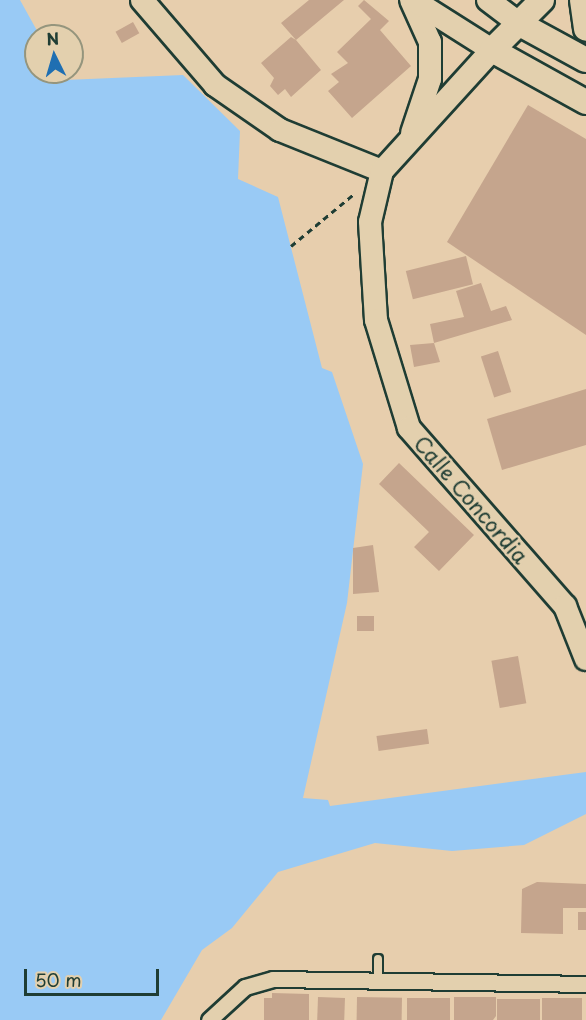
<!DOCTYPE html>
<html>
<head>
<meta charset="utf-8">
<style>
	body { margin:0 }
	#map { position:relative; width:586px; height:1020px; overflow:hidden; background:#e7cead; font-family:"Playpen Sans",sans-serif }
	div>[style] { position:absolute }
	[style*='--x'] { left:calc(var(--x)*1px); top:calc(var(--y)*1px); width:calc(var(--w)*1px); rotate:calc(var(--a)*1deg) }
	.water>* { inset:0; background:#99caf5 }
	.building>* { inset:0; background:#c5a58d; transform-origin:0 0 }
	.path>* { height:3px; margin-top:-1.5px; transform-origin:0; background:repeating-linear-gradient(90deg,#1f3d34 0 6px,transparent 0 10.5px) }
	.roads { filter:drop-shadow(2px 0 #1f3d34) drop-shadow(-2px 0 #1f3d34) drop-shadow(0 2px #1f3d34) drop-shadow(0 -2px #1f3d34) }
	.lane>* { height:8px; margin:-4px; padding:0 4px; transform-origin:4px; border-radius:4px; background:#e3d0ae }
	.street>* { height:15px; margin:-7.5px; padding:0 7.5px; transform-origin:7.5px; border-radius:7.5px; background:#e3d0ae }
	.secondary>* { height:22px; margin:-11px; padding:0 11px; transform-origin:11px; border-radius:11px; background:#e3d0ae }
	.primary>* { height:24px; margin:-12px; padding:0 12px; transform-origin:12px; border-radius:12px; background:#e3d0ae }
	span { translate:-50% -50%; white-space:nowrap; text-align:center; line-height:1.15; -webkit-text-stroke:4.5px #e3d0ae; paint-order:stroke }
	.street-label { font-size:21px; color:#1f3d34 }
	.north { position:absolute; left:24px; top:24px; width:60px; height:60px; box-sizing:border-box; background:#e3d0ae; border:2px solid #95957d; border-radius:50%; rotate:355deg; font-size:16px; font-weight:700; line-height:24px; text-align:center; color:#1f3d34 }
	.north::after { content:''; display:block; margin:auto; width:21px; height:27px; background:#1f6fb2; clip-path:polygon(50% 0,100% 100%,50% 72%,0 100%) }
	.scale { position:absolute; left:24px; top:969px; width:135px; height:27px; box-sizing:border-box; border:3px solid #1f3d34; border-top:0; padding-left:8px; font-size:18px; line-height:21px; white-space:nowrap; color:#1f3d34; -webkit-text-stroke:4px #e3d0ae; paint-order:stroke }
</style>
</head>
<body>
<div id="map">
	<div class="water">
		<i style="clip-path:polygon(0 0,20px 0,40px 36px,36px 36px,36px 72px,60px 72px,65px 80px,183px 75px,240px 131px,238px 179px,278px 197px,322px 368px,332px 372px,363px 464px,347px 603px,303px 798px,328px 800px,330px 806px,586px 772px,586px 814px,524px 845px,452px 851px,375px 843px,278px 872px,232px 928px,202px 950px,161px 1020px,0 1020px)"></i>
	</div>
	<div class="building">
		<i style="clip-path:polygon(309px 0,344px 0,296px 40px,321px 70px,291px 97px,285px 89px,278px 95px,270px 86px,274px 78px,261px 63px,291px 37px,296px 40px,281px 23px)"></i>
		<i style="clip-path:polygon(364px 0,389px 21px,380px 30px,411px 66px,352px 118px,328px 91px,339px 82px,331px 74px,348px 63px,337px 52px,371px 19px,358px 6px)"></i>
		<i style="left:133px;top:22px;width:13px;height:20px;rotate:61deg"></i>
		<i style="clip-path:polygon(528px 105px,586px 139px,586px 335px,447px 242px)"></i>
		<i style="left:466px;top:256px;width:29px;height:62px;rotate:76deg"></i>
		<i style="clip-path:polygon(481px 283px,491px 311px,506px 306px,512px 320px,434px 343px,430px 324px,464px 317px,456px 291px)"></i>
		<i style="clip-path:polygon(434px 343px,440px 362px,414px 367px,410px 345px)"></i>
		<i style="left:498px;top:351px;width:43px;height:18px;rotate:72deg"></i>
		<i style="clip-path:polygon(586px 389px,586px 445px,502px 470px,487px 419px)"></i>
		<i style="clip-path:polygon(399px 463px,474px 535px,439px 571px,414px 547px,429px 532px,379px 484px)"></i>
		<i style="clip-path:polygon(373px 545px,379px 592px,353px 594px,353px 548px)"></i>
		<i style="left:374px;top:616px;width:15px;height:17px;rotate:90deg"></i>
		<i style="left:518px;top:656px;width:48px;height:27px;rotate:80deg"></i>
		<i style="left:427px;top:729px;width:15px;height:51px;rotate:82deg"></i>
		<i style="clip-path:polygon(537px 882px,586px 884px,586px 908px,563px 908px,563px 934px,521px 933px,522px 889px)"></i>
		<i style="left:578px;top:912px;width:8px;height:18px"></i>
		<i style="clip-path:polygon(272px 993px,309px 994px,309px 1020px,264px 1020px,264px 998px,272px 998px)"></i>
		<i style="left:318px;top:997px;width:27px;height:23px;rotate:2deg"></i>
		<i style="left:357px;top:997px;width:45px;height:23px;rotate:1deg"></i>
		<i style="clip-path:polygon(454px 997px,496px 997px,496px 1016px,493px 1020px,454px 1020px)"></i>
		<i style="left:407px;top:998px;width:43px;height:22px"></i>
		<i style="left:542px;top:998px;width:40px;height:22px"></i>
		<i style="left:497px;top:999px;width:43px;height:21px"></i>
	</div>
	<div class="path">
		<i style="--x:291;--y:246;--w:83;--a:-39.6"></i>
	</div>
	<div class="roads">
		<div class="lane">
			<i style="--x:378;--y:981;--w:22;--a:-90"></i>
		</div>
		<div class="street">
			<i style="--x:209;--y:1020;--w:49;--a:-42.5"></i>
			<i style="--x:245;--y:987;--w:29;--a:-16"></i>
			<i style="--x:273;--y:979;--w:313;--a:0.9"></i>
		</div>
		<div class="secondary">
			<i style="--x:142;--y:0;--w:112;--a:49.3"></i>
			<i style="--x:215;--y:85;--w:79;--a:34.7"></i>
			<i style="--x:280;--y:130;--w:110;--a:21.9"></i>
			<i style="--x:411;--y:0;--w:46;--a:65.7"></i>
			<i style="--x:430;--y:42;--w:37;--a:90"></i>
			<i style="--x:430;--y:79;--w:57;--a:108.4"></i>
			<i style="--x:413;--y:0;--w:93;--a:32.3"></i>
			<i style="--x:492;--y:50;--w:164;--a:132.3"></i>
			<i style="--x:382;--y:171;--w:52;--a:103.2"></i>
			<i style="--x:370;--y:222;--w:98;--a:86.5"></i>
			<i style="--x:376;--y:320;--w:113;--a:73"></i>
			<i style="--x:409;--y:428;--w:237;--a:48.8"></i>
			<i style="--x:565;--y:606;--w:57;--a:68.4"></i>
			<i style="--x:488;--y:0;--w:38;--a:37"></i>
		</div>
		<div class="primary">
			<i style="--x:542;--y:0;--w:71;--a:135"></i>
			<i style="--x:492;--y:50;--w:107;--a:29"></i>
			<i style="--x:582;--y:0;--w:29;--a:82"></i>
			<i style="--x:518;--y:23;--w:77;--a:28.6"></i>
		</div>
	</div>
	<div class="street-label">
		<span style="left:472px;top:499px;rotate:49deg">Calle Concordia</span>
	</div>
	<div class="north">N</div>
	<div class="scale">50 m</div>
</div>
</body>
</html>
